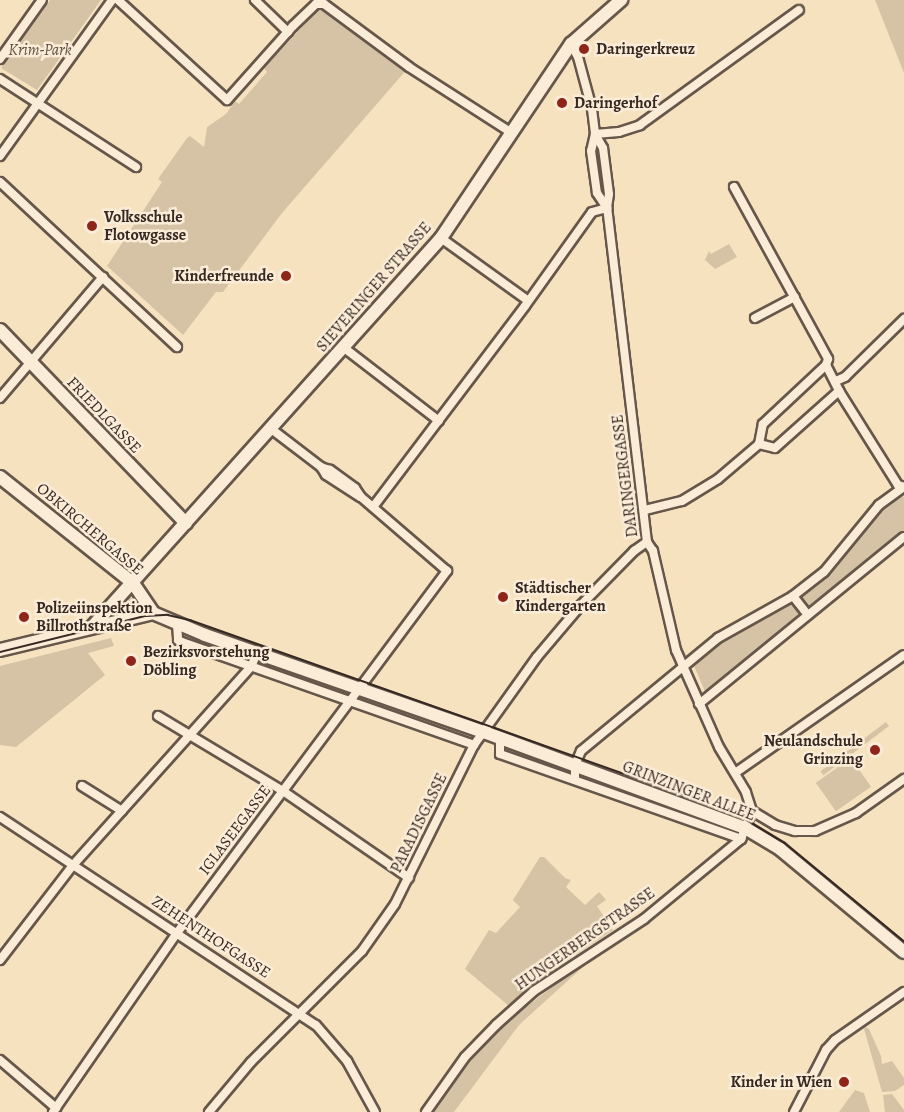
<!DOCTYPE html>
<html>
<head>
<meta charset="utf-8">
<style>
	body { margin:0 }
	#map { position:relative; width:904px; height:1112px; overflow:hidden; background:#f7e2c0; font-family:Alegreya,serif }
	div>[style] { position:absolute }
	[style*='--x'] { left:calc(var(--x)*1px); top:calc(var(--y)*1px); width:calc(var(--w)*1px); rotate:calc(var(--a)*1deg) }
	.green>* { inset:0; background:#d6c3a5; transform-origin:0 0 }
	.roads { filter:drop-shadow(2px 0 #66574a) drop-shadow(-2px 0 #66574a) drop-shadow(0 2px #66574a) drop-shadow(0 -2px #66574a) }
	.street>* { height:8px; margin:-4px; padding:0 4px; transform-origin:4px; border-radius:4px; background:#faecd6 }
	.secondary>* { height:12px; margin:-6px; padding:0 6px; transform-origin:6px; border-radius:6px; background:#faecd6 }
	.tram>* { height:1.5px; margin:-0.75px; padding:0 0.75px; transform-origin:0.75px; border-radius:0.75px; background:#362923 }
	.dots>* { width:16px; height:16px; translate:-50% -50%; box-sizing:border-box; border:3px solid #faecd6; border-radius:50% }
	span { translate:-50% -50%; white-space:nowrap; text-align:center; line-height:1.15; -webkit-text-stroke:5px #faecd6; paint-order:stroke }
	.poi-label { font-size:16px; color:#362923; font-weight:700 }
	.left { translate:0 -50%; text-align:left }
	.right { translate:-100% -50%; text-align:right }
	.park-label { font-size:16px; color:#5e5044; font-style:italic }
	.street-label { font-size:16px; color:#362923 }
</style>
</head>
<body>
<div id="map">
	<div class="green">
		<i style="clip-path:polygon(50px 0,101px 0,37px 90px,1px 68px)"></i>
		<i style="clip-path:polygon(875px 0,904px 0,904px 73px)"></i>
		<i style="clip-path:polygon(323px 8px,409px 67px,282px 213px,223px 292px,216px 292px,183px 335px,107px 266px,162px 182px,158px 179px,187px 138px,190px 136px,204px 147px,207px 127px,226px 114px,235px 101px,239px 104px,267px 72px,264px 68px,319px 9px)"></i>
		<i style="clip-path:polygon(729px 244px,737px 257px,715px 269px,705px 260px,709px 251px,711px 254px)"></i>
		<i style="clip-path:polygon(898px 495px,904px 497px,904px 533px,874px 556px,869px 556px,865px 564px,810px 607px,800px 597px,840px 563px,877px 515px)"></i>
		<i style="clip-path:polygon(129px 597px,134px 598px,138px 609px,114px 615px)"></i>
		<i style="clip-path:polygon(790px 603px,793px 603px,801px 614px,797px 619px,706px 694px,694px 666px,724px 641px)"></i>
		<i style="clip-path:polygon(111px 638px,114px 646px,88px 653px,105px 675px,16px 747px,0 745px,0 666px)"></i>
		<i style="left:886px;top:722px;width:5px;height:82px;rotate:53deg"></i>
		<i style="left:851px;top:758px;width:35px;height:43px;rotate:55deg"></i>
		<i style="clip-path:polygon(540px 857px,544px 857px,565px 878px,571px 880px,566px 887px,585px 905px,599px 892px,601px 894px,606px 900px,597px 906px,613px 930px,559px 966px,509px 1006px,465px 969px,489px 930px,496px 933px,520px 907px,513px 900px)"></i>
		<i style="clip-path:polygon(605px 947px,519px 1025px,454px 1112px,431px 1112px,467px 1062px,509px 1020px)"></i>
		<i style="clip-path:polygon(866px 1027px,869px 1029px,881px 1056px,882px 1064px,892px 1061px,904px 1078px,904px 1085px,895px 1091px,882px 1092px,864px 1029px)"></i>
		<i style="clip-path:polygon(855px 1090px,864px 1093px,870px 1112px,839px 1112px)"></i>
		<i style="clip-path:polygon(892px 1094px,904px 1110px,904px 1112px,885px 1112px,883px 1095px)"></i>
	</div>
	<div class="roads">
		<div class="street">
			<i style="--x:118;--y:0;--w:148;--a:42.5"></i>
			<i style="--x:227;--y:100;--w:99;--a:-48.3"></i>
			<i style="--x:293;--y:26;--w:32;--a:-44"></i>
			<i style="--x:316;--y:4;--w:8;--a:0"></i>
			<i style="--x:324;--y:4;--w:106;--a:36.5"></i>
			<i style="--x:409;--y:67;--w:122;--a:32.7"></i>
			<i style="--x:255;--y:0;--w:46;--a:44.1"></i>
			<i style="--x:571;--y:44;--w:15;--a:62"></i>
			<i style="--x:578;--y:57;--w:54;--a:74.9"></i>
			<i style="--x:592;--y:109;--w:25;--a:83"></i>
			<i style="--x:595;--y:134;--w:17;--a:103"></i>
			<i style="--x:591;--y:151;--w:42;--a:81.9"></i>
			<i style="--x:597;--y:193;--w:18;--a:56"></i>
			<i style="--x:0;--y:59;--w:72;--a:-54.6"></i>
			<i style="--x:0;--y:79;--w:162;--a:32.9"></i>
			<i style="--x:595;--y:134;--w:24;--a:-5"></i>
			<i style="--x:619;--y:132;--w:22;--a:-18"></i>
			<i style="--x:640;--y:125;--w:196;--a:-35.9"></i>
			<i style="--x:0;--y:156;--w:192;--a:-54.3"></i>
			<i style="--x:0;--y:182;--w:242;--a:43"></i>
			<i style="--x:734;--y:187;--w:196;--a:61.3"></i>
			<i style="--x:828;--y:359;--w:6;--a:108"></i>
			<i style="--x:826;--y:365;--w:29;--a:63"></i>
			<i style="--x:839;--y:391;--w:111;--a:57.9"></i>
			<i style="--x:898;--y:485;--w:6;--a:18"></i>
			<i style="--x:441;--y:238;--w:106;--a:35.8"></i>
			<i style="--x:755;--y:318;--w:45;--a:-27.7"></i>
			<i style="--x:343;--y:347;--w:121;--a:37.6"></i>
			<i style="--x:836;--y:381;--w:10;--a:-24"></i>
			<i style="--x:845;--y:377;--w:83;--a:-44.5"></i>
			<i style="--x:0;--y:398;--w:159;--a:-49.6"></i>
			<i style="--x:270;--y:428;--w:64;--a:37.4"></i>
			<i style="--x:321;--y:467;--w:9;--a:58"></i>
			<i style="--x:326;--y:475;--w:40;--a:32.9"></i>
			<i style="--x:759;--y:444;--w:16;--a:14"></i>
			<i style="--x:775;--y:448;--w:86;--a:-41.7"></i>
			<i style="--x:373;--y:507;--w:252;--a:-52.9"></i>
			<i style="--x:525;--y:306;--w:115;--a:-54.5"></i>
			<i style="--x:592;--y:212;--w:16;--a:-15"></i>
			<i style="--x:645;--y:510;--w:38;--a:-14"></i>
			<i style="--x:682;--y:501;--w:42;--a:-31.4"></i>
			<i style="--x:718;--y:479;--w:54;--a:-40.5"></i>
			<i style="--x:759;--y:444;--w:20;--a:-79"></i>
			<i style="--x:763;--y:424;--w:86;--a:-43.1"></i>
			<i style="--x:793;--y:596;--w:24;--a:52"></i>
			<i style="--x:177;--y:624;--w:16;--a:86"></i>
			<i style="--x:178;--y:640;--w:4;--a:27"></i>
			<i style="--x:182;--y:642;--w:310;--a:19.4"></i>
			<i style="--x:699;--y:704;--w:264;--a:-39.2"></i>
			<i style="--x:158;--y:716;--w:146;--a:31"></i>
			<i style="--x:283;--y:791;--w:153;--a:34.6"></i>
			<i style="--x:500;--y:738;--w:16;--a:90"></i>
			<i style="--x:500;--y:754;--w:256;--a:19.4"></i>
			<i style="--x:735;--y:773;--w:206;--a:-34.9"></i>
			<i style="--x:575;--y:780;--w:15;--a:-90"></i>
			<i style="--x:575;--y:765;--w:15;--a:-67"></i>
			<i style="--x:581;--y:751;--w:178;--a:-39.5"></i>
			<i style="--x:718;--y:638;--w:86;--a:-29.2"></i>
			<i style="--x:793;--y:596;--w:39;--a:-38"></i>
			<i style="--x:824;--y:572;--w:87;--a:-50.6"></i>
			<i style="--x:879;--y:505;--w:31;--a:-36"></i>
			<i style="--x:82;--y:786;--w:47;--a:32"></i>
			<i style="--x:752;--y:811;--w:27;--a:31"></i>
			<i style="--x:775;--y:825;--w:21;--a:17"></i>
			<i style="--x:795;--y:831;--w:20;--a:0"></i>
			<i style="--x:815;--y:831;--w:45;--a:-23.7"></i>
			<i style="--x:856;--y:813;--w:59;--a:-35.3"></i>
			<i style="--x:0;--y:817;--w:378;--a:33.4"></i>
			<i style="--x:316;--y:1025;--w:48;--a:49.3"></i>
			<i style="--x:347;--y:1061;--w:58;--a:61.2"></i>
			<i style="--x:0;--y:960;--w:121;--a:-52.4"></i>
			<i style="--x:74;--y:864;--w:265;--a:-48.1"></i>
			<i style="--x:251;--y:667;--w:15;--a:-67"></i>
			<i style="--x:0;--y:1060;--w:74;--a:40.6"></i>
			<i style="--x:53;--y:1112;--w:218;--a:-55.3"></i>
			<i style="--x:177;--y:933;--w:452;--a:-53.3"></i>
			<i style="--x:447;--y:571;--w:113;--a:-139.3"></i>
			<i style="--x:361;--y:497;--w:11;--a:-124"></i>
			<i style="--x:355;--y:488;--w:31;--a:-144"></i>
			<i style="--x:330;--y:470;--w:9;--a:-162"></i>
			<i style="--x:209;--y:1112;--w:65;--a:-50"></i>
			<i style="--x:251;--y:1062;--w:157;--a:-45"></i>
			<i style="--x:362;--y:951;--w:57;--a:-54.9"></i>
			<i style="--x:395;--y:904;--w:178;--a:-63.6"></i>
			<i style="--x:474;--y:745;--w:108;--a:-54.4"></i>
			<i style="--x:537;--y:657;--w:68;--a:-49.8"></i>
			<i style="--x:581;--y:605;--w:76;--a:-45.5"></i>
			<i style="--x:634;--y:551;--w:16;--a:-35"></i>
			<i style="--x:426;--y:1112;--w:67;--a:-54.7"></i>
			<i style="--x:465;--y:1057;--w:45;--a:-45.9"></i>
			<i style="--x:496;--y:1025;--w:51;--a:-41.8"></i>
			<i style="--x:534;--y:991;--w:131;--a:-33.2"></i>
			<i style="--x:644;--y:919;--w:126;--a:-39.5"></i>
			<i style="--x:741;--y:839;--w:30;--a:-69"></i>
			<i style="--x:752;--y:811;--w:20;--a:-108"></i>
			<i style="--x:746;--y:792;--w:52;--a:-121"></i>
			<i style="--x:719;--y:747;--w:106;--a:-113.9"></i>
			<i style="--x:676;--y:650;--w:102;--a:-103.1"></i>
			<i style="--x:653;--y:551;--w:11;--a:-124"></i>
			<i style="--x:647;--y:542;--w:336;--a:-96.8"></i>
			<i style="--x:607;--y:208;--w:14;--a:-82"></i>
			<i style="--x:609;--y:194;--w:46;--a:-97.4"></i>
			<i style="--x:603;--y:148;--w:16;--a:-120"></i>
			<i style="--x:794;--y:1112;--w:70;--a:-62.7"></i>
			<i style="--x:826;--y:1050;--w:13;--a:-48"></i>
			<i style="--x:835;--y:1040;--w:84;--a:-34.8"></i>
		</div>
		<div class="secondary">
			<i style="--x:0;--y:330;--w:268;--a:46.1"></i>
			<i style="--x:0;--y:477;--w:170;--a:38.6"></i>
			<i style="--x:133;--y:583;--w:36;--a:56"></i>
			<i style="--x:92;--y:627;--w:523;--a:-48.1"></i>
			<i style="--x:441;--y:238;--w:234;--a:-56.2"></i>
			<i style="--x:571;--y:44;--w:67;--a:-41.3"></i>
			<i style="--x:0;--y:650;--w:157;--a:-13.6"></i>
			<i style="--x:153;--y:613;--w:56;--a:22.9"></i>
			<i style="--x:205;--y:635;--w:295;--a:19.2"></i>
			<i style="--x:484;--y:732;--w:280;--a:20.2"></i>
			<i style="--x:747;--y:829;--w:39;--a:31"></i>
			<i style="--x:780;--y:849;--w:161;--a:39.7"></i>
		</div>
	</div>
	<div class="tram">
		<i style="--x:0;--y:652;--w:150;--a:-13.9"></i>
		<i style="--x:146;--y:616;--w:22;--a:-3"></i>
		<i style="--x:168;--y:615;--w:23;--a:13"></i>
		<i style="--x:190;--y:620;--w:578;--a:19.5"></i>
		<i style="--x:735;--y:813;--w:58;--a:31"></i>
		<i style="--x:785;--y:843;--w:154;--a:39.5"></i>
	</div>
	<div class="dots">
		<i style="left:584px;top:49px;background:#8f2418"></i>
		<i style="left:562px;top:103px;background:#8f2418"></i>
		<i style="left:92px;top:226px;background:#8f2418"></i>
		<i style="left:286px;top:276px;background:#8f2418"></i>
		<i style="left:503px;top:597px;background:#8f2418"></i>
		<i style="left:24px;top:617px;background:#8f2418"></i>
		<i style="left:131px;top:661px;background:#8f2418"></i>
		<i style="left:875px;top:750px;background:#8f2418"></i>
		<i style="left:844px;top:1082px;background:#8f2418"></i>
	</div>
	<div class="poi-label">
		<span class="left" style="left:596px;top:49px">Daringerkreuz</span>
		<span class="left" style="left:574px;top:103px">Daringerhof</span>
		<span class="left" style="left:104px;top:226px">Volksschule<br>Flotowgasse</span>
		<span class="right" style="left:274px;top:276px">Kinderfreunde</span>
		<span class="left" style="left:515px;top:597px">Städtischer<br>Kindergarten</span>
		<span class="left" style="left:36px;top:617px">Polizeiinspektion<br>Billrothstraße</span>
		<span class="left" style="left:143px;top:661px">Bezirksvorstehung<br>Döbling</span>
		<span class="right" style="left:863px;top:750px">Neulandschule<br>Grinzing</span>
		<span class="right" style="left:832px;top:1082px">Kinder in Wien</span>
	</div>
	<div class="park-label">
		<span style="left:40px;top:50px">Krim-Park</span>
	</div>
	<div class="street-label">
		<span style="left:374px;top:287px;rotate:-49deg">SIEVERINGER STRASSE</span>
		<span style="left:104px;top:415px;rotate:46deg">FRIEDLGASSE</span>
		<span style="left:625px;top:476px;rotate:-97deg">DARINGERGASSE</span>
		<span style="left:90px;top:529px;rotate:40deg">OBKIRCHERGASSE</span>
		<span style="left:689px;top:791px;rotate:21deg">GRINZINGER ALLEE</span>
		<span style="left:419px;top:823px;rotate:-64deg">PARADISGASSE</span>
		<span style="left:235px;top:830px;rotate:-53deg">IGLASEEGASSE</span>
		<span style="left:211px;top:937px;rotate:33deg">ZEHENTHOFGASSE</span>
		<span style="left:585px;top:939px;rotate:-35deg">HUNGERBERGSTRASSE</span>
	</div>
</div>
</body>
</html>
